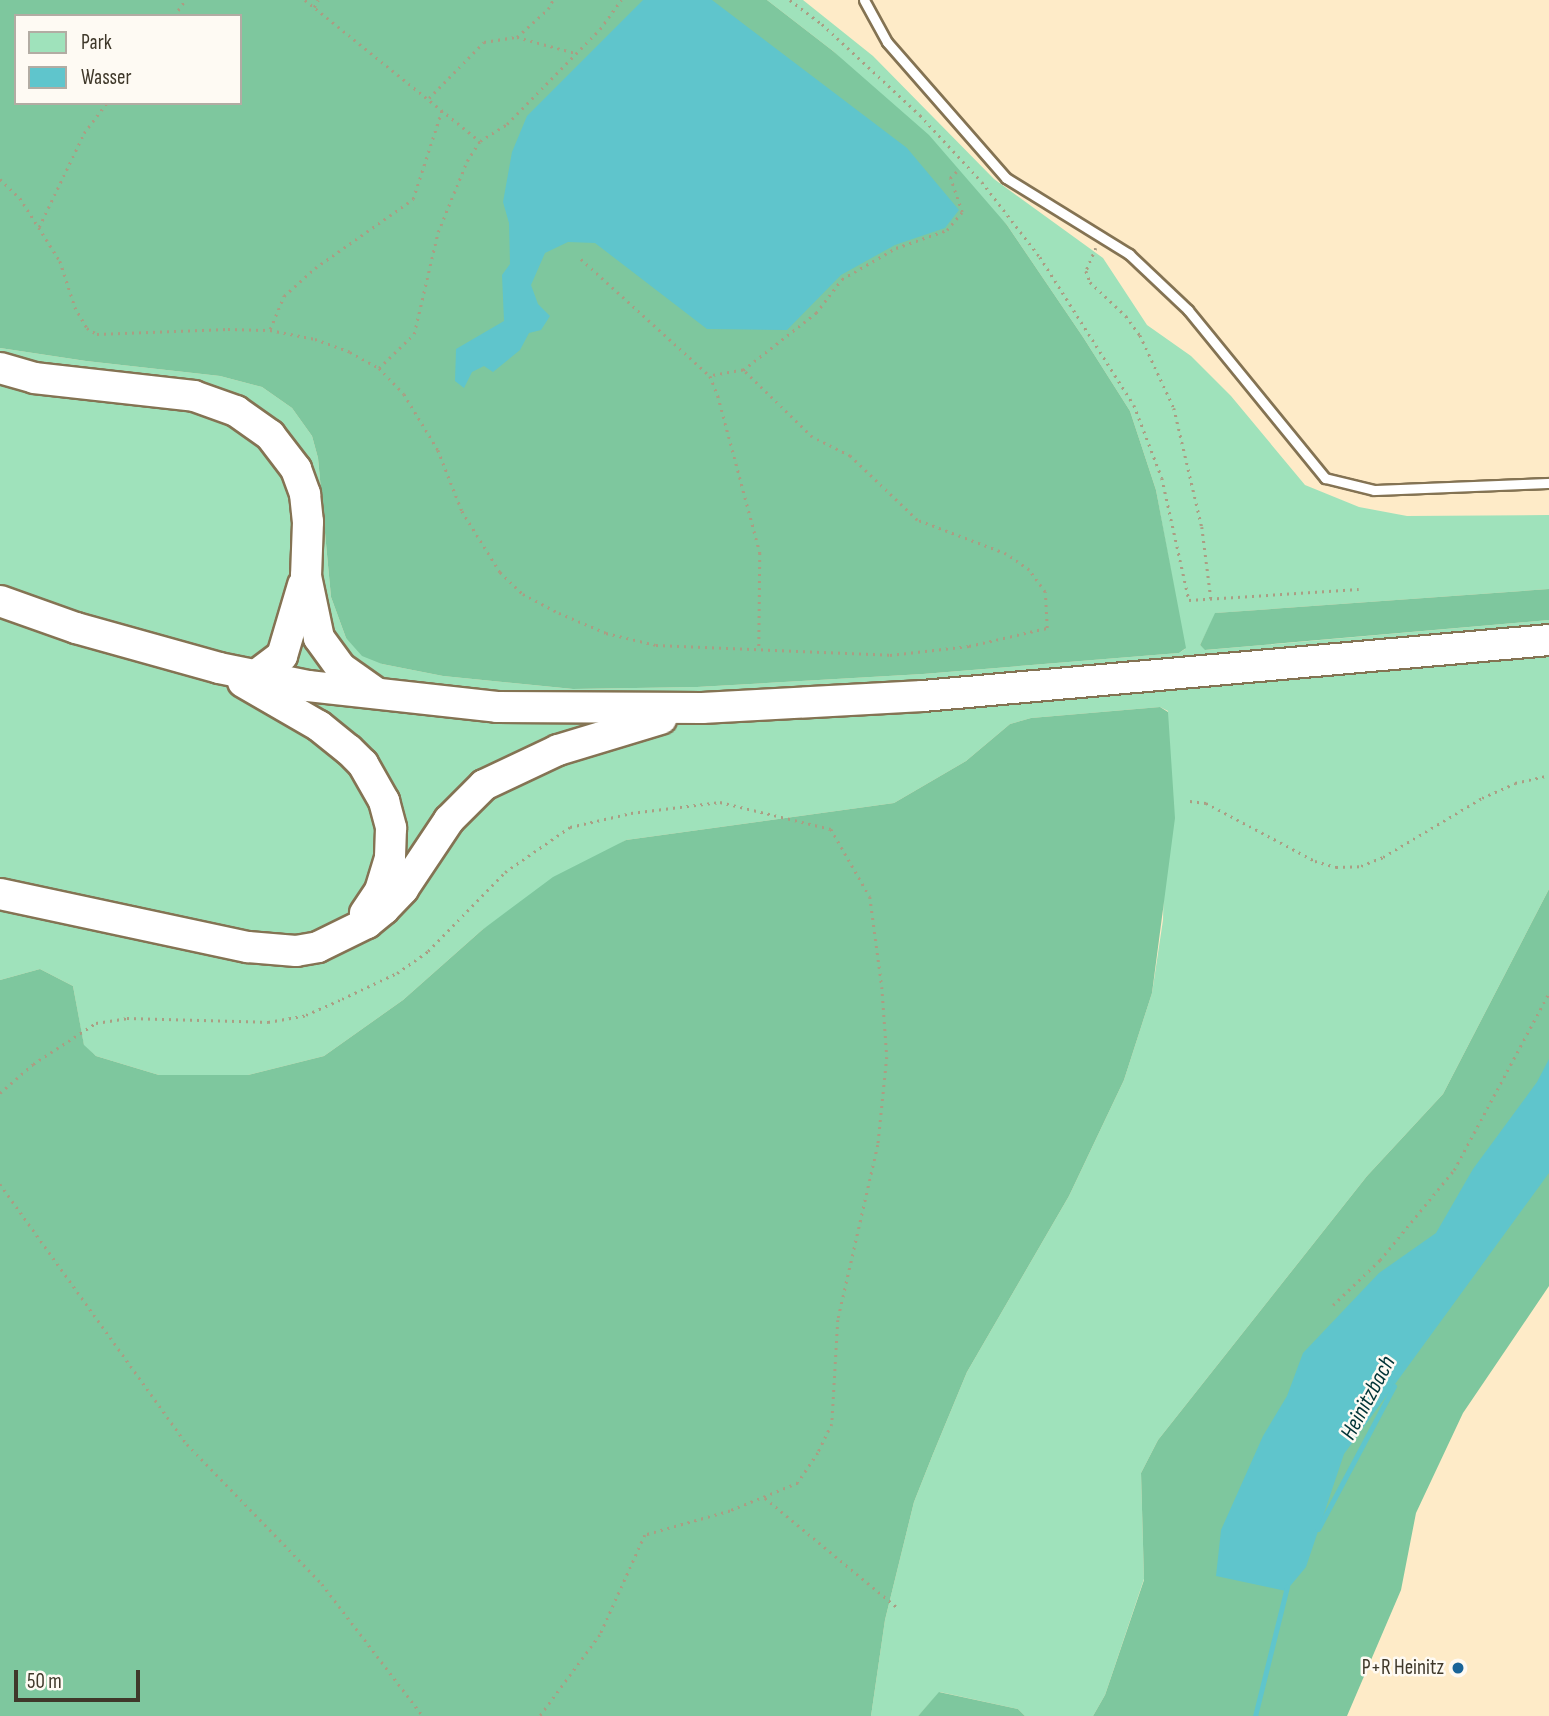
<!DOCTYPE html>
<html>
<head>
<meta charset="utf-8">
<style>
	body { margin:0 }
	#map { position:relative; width:1549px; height:1716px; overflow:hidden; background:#feebc8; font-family:"Sofia Sans Condensed",sans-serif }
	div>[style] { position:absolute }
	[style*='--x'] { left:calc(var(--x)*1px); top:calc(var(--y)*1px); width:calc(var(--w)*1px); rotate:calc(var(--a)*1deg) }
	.green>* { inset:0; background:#9fe2bb }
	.forest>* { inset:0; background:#7ec79e }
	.water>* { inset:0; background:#5fc5cc }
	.stream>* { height:5px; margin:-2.5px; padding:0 2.5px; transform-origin:2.5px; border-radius:2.5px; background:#5fc5cc }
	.path>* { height:2.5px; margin-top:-1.25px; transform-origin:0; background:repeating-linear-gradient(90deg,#ab9d83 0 2px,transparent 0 7px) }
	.roads { filter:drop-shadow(2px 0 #847353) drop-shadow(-2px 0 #847353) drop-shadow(0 2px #847353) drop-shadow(0 -2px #847353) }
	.lane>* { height:9px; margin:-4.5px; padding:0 4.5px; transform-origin:4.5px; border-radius:4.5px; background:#fff }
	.highway>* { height:30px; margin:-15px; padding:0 15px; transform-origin:15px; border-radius:15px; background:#fff }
	.dots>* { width:19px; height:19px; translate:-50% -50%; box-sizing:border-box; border:4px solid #fefaf3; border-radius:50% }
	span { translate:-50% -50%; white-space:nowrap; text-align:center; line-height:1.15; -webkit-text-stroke:5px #fefaf3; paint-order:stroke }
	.poi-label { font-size:21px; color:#3f382a }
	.right { translate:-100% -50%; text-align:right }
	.water-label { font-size:23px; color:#003437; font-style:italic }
	.legend { position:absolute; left:14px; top:14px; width:228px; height:91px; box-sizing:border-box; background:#fefaf3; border:2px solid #b2aca3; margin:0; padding:9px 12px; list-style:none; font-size:21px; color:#3f382a }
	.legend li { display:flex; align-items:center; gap:14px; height:35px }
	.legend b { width:35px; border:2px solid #b2aca3 }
	.scale { position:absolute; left:14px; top:1670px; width:126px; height:32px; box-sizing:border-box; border:4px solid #3f382a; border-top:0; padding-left:9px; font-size:21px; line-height:24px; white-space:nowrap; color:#3f382a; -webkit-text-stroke:5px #fefaf3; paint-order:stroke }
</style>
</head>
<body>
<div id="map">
	<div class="green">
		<i style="clip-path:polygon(767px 0,803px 0,873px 56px,994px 179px,1103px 258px,1147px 325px,1191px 356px,1231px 396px,1305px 485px,1359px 507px,1407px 516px,1549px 515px,1549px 589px,1216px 613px,1200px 645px,1206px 650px,1549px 620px,1549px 889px,1443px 1094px,1367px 1176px,1158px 1440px,1141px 1473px,1144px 1579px,1105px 1695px,1093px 1716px,1025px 1716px,1018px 1709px,940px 1692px,918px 1716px,871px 1716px,885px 1620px,914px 1502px,933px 1454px,967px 1372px,1069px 1196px,1124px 1080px,1152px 993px,1163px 920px,1168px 711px,1160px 707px,1031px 718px,1010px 724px,966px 761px,894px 803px,626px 840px,482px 930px,403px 1000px,324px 1056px,248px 1075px,159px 1075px,96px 1056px,84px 1046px,73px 986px,40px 969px,0 980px,0 348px,86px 361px,220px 376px,262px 387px,292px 408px,312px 436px,318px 458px,331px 597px,346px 638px,382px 664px,443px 676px,573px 689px,697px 687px,923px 674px,1179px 653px,1185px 649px,1156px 490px,1130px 411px,1083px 337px,1007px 225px,833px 51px)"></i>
	</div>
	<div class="forest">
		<i style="clip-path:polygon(evenodd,0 0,767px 0,833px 51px,929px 135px,1007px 225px,1083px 337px,1130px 411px,1156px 490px,1186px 648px,1179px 653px,923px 674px,697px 687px,573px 689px,443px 676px,382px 664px,362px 656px,346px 638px,331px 597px,318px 458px,312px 436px,292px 408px,262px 387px,220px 376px,86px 361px,0 348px,0 0,16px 16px,240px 16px,240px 103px,16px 103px,16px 16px)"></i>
		<i style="clip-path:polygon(1549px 589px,1549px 620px,1205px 650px,1200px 645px,1215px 613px)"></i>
		<i style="clip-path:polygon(1160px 707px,1168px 712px,1175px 818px,1152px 993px,1124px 1080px,1069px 1196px,967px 1372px,933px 1454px,914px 1502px,885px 1620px,871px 1716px,0 1716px,0 980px,40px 969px,73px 986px,84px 1045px,96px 1056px,159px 1075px,248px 1075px,324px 1056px,403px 1000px,482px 930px,553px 877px,626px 840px,894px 803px,966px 761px,1010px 724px,1031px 718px)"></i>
		<i style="clip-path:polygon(1549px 889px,1549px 1286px,1463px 1413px,1416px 1513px,1401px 1590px,1347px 1716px,1093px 1716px,1105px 1695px,1144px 1580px,1141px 1473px,1158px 1440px,1367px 1176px,1443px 1094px)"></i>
		<i style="clip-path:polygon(939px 1692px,1018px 1709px,1025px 1716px,918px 1716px)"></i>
	</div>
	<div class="water">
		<i style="clip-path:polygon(643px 0,712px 0,907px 148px,959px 210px,945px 228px,895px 245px,841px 275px,787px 330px,707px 329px,595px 243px,568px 242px,545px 253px,531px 285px,538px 304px,550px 316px,541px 330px,529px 333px,520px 350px,493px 372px,484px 366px,472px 372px,464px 388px,455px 381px,456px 349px,504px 321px,502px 275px,510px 264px,509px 223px,503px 202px,512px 152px,527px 116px)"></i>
		<i style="clip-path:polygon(1549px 1059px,1549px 1173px,1344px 1454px,1306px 1567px,1286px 1591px,1216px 1576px,1221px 1530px,1263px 1436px,1287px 1396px,1303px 1353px,1379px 1273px,1436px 1233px,1473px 1169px,1537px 1082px)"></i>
	</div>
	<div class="stream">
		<i style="--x:1318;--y:1529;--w:162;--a:-62"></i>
		<i style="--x:1255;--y:1716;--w:133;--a:-76.1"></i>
	</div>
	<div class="path">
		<i style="--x:305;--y:0;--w:225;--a:38.9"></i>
		<i style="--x:790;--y:0;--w:40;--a:37"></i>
		<i style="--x:822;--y:24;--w:134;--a:42.9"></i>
		<i style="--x:920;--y:115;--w:91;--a:47.2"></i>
		<i style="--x:982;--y:182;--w:95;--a:52.3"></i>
		<i style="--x:1040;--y:257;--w:175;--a:57.6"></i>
		<i style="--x:1134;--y:405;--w:78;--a:69"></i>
		<i style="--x:1162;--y:478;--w:125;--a:77.5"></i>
		<i style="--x:1189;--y:600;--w:170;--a:-3.7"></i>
		<i style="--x:314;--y:7;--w:8;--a:-60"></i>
		<i style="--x:174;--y:16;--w:19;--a:-55"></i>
		<i style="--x:517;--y:37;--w:42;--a:-42.1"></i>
		<i style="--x:548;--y:9;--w:10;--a:-61"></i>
		<i style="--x:429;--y:98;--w:78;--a:-45.5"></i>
		<i style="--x:484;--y:42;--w:33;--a:-9"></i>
		<i style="--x:517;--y:37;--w:60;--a:15.4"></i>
		<i style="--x:0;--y:179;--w:28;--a:44"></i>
		<i style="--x:20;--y:198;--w:75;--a:57.6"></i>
		<i style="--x:60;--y:261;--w:48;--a:71.9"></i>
		<i style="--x:75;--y:307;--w:24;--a:60"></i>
		<i style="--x:87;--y:328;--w:12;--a:31"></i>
		<i style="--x:97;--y:334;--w:131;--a:-2.2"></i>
		<i style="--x:228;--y:329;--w:42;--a:1.4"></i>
		<i style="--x:270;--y:330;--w:46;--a:11.3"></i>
		<i style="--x:315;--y:339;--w:37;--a:20"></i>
		<i style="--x:350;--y:352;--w:33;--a:29"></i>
		<i style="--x:379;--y:368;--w:36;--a:46"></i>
		<i style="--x:404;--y:394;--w:66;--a:58.7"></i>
		<i style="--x:438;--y:450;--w:66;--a:68.5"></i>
		<i style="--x:462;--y:511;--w:72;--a:58.1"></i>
		<i style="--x:500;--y:572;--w:32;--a:44"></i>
		<i style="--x:523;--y:594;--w:41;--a:27.8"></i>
		<i style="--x:559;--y:613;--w:51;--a:23.1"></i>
		<i style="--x:606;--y:633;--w:51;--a:13.5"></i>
		<i style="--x:656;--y:645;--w:234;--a:2.4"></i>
		<i style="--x:890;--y:655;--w:80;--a:-6.5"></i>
		<i style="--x:969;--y:646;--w:80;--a:-13"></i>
		<i style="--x:1047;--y:628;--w:36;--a:-93"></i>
		<i style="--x:1045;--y:592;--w:27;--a:-126"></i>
		<i style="--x:1029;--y:570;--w:28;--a:-145"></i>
		<i style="--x:1006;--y:554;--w:95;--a:-159.1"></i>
		<i style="--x:917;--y:520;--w:93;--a:-136.3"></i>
		<i style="--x:850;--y:456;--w:42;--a:-153.4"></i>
		<i style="--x:812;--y:437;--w:96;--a:-135.8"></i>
		<i style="--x:743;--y:370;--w:34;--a:170"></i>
		<i style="--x:39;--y:227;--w:104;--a:-64.4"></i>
		<i style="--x:84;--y:133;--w:38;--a:-53"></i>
		<i style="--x:1096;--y:248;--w:25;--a:113"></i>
		<i style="--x:1086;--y:271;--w:12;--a:70"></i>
		<i style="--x:1090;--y:282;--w:50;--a:43.4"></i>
		<i style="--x:1126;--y:316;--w:24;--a:54"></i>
		<i style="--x:1140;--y:335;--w:81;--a:65"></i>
		<i style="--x:1174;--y:408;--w:122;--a:76.8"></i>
		<i style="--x:1202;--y:527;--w:72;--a:82.8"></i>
		<i style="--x:581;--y:259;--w:174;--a:42.2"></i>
		<i style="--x:710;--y:376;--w:22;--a:68"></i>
		<i style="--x:718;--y:396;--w:163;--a:75"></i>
		<i style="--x:760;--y:553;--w:97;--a:90.6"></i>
		<i style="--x:270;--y:329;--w:36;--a:-67"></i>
		<i style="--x:284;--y:296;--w:42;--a:-42.1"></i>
		<i style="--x:315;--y:268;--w:120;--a:-35.1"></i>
		<i style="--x:413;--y:199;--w:94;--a:-72"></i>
		<i style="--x:379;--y:368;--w:49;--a:-44.2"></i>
		<i style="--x:414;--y:334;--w:105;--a:-76.8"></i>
		<i style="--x:438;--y:232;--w:77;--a:-67.8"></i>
		<i style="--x:467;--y:161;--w:24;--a:-57"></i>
		<i style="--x:480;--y:141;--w:32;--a:-32"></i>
		<i style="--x:507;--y:124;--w:133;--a:-45.6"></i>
		<i style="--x:600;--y:29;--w:36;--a:-54"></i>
		<i style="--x:743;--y:370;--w:93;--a:-38"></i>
		<i style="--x:816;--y:313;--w:43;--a:-52.6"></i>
		<i style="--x:842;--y:279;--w:62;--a:-29.9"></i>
		<i style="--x:896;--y:248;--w:54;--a:-19.4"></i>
		<i style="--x:947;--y:230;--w:23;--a:-50"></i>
		<i style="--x:962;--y:212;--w:36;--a:-109"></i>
		<i style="--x:950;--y:178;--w:10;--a:-45"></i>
		<i style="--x:1190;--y:801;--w:16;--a:7"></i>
		<i style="--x:1206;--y:803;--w:123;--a:28"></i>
		<i style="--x:1315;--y:861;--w:22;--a:16"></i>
		<i style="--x:1336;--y:867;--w:25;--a:-2"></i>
		<i style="--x:1361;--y:866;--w:24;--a:-22"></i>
		<i style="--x:1383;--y:857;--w:115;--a:-30.8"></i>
		<i style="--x:1482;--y:798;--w:36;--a:-24"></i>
		<i style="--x:1515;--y:783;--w:35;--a:-13"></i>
		<i style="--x:0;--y:1093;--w:44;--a:-41.3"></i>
		<i style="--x:33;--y:1064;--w:75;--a:-33.1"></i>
		<i style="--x:96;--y:1023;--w:31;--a:-9"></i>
		<i style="--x:127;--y:1018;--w:141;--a:1.6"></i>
		<i style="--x:268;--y:1022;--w:39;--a:-10"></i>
		<i style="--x:306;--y:1015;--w:39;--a:-24"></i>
		<i style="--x:342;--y:999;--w:61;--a:-25.3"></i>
		<i style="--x:397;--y:973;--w:38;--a:-35"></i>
		<i style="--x:428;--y:951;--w:110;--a:-45.7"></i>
		<i style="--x:505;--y:872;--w:79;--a:-34.7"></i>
		<i style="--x:570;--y:827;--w:63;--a:-12.9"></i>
		<i style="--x:631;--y:813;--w:90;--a:-7"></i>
		<i style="--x:720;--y:802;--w:114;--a:13.7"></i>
		<i style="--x:831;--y:829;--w:78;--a:60.2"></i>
		<i style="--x:870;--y:897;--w:91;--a:82.4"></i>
		<i style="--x:882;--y:987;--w:70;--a:85.9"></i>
		<i style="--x:887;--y:1057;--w:88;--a:95.8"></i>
		<i style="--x:878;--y:1145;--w:180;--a:102.9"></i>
		<i style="--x:838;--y:1320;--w:104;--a:93.3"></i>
		<i style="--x:832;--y:1424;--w:32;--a:116"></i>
		<i style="--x:818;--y:1453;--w:36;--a:124"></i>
		<i style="--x:798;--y:1483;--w:74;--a:157.6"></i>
		<i style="--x:730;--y:1511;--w:88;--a:164.2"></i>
		<i style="--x:645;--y:1535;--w:110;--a:114.2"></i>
		<i style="--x:600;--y:1635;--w:101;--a:126.5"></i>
		<i style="--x:0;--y:1184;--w:320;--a:54.3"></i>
		<i style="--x:187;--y:1444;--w:194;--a:46"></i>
		<i style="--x:322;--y:1584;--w:166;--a:52.6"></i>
		<i style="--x:1333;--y:1305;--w:65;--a:-43.8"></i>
		<i style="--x:1380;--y:1260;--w:117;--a:-50.6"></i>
		<i style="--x:1454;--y:1170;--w:201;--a:-61.8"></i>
		<i style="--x:765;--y:1498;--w:174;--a:39.6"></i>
	</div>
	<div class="roads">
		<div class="lane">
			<i style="--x:864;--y:0;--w:48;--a:61.3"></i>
			<i style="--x:887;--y:42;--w:181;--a:48.8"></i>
			<i style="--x:1006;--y:178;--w:145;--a:31.7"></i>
			<i style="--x:1129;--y:254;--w:81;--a:43.5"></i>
			<i style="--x:1188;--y:310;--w:217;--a:50.8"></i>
			<i style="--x:1325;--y:478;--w:50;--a:13.8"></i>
			<i style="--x:1374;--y:490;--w:175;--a:-2.3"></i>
		</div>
		<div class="highway">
			<i style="--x:0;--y:368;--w:35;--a:16"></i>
			<i style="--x:34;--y:378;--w:161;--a:6.4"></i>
			<i style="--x:194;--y:396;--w:45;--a:19.7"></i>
			<i style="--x:236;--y:411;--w:42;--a:35.2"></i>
			<i style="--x:270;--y:435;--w:43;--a:52.6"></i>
			<i style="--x:296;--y:469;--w:27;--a:70"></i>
			<i style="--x:305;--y:494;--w:28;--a:84"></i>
			<i style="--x:308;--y:522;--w:54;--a:92.1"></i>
			<i style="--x:306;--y:576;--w:63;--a:78.2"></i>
			<i style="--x:319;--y:638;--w:37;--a:54"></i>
			<i style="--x:341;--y:668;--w:42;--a:35.2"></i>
			<i style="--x:0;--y:601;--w:81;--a:19.6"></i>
			<i style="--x:76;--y:628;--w:148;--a:15.6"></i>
			<i style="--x:219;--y:668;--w:91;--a:11.4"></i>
			<i style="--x:308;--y:686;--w:190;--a:6.3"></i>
			<i style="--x:497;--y:707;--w:205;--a:0.3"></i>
			<i style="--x:702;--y:708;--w:221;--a:-3.1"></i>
			<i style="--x:923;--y:696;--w:628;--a:-5.11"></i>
			<i style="--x:255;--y:676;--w:34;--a:-37"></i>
			<i style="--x:282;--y:656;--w:74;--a:-73.5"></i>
			<i style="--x:243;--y:682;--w:88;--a:30.1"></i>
			<i style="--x:319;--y:726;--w:38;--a:39"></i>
			<i style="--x:349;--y:750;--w:20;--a:45"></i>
			<i style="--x:363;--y:764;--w:43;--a:60.4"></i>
			<i style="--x:384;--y:801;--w:28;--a:75"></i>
			<i style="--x:391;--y:828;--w:30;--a:92"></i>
			<i style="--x:390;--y:858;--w:34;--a:107"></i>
			<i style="--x:380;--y:891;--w:27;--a:124"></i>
			<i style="--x:0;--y:894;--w:254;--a:12.1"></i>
			<i style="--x:248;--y:947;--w:48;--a:4.8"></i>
			<i style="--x:296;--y:951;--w:22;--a:-10"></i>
			<i style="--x:318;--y:947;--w:55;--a:-26.1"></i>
			<i style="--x:367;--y:923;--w:22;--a:-39"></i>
			<i style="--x:384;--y:909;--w:28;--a:-46"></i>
			<i style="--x:403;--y:889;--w:83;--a:-56.3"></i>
			<i style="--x:449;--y:820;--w:49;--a:-45"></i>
			<i style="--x:484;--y:785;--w:82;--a:-25.3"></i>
			<i style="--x:558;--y:750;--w:108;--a:-16.8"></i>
		</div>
	</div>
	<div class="dots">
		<i style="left:1458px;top:1668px;background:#1a6498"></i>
	</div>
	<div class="poi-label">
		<span class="right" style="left:1444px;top:1668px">P+R Heinitz</span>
	</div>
	<div class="water-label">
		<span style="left:1368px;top:1398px;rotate:-62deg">Heinitzbach</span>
	</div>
	<ul class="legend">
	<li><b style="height:19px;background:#9fe2bb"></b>Park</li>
	<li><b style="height:19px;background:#5fc5cc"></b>Wasser</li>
	</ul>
	<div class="scale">50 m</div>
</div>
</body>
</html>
